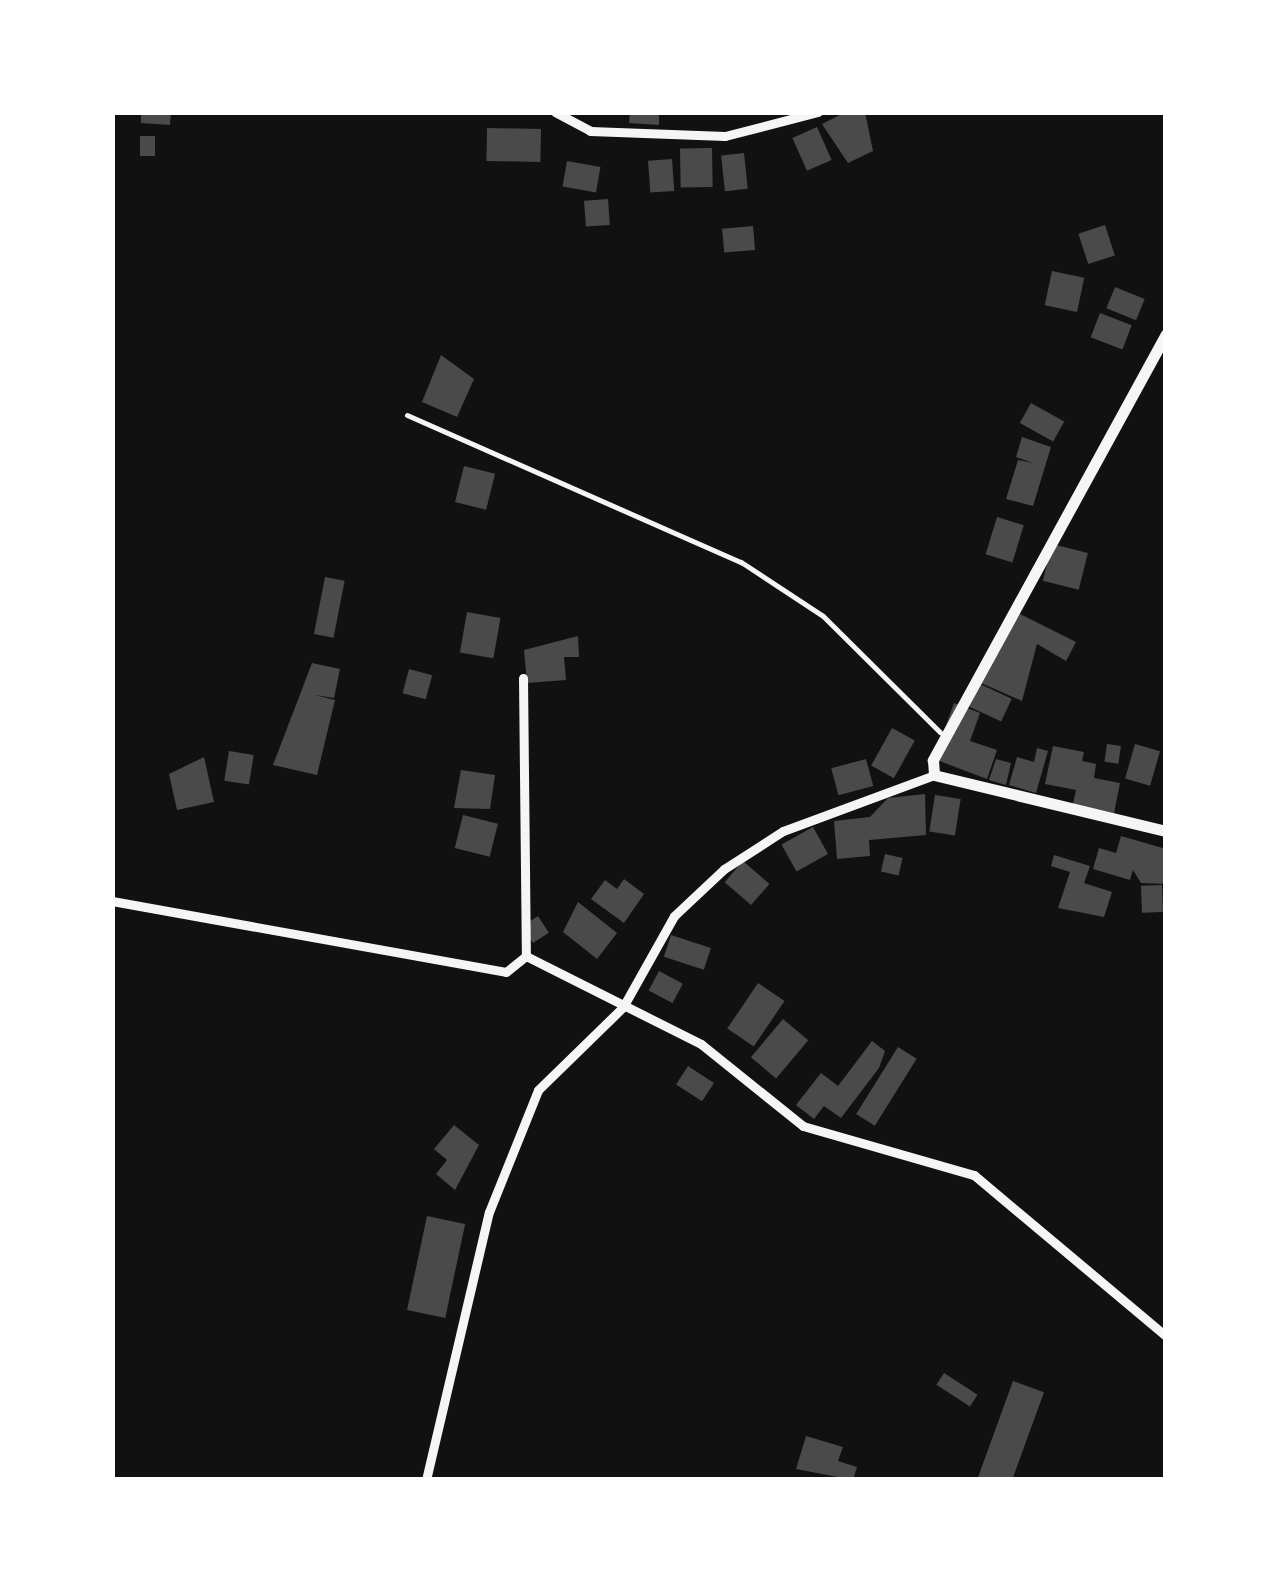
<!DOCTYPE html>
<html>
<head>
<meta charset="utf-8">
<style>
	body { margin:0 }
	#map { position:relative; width:1278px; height:1592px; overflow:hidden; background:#111; font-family:"Asap Condensed",sans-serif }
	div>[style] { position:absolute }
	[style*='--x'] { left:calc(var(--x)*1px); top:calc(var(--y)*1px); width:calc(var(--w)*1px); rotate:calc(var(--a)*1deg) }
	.building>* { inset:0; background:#4a4a4a; transform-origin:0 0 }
	.service>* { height:5px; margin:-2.5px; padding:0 2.5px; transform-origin:2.5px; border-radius:2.5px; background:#f5f5f5 }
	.minor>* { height:9px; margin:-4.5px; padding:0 4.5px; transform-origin:4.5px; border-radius:4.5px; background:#f5f5f5 }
	.tertiary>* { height:11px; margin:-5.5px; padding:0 5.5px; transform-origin:5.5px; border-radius:5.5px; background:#f5f5f5 }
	span { translate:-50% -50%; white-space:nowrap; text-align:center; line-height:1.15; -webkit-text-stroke:10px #fff; paint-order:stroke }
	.frame { position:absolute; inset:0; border:115px solid #fff; pointer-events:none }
</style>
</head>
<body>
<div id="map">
	<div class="building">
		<i style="clip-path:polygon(141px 112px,171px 112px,170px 125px,141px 123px)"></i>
		<i style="clip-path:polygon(630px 112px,659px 112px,659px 125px,629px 123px)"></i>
		<i style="clip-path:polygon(846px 112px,865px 112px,873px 151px,848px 163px,822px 124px)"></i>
		<i style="left:817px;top:127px;width:36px;height:27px;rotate:66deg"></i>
		<i style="left:487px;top:128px;width:54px;height:33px;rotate:1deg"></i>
		<i style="left:140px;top:136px;width:15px;height:20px"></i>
		<i style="left:712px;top:148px;width:39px;height:32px;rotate:89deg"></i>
		<i style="left:744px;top:153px;width:36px;height:23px;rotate:84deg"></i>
		<i style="left:672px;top:159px;width:32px;height:24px;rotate:86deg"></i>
		<i style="left:567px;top:161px;width:34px;height:26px;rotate:10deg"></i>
		<i style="left:608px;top:199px;width:26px;height:24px;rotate:86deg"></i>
		<i style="left:1105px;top:225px;width:32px;height:28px;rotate:72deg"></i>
		<i style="left:753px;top:226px;width:24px;height:31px;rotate:85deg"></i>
		<i style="left:1052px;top:271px;width:33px;height:35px;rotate:12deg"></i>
		<i style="left:1115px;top:287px;width:32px;height:23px;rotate:22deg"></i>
		<i style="left:1100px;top:313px;width:34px;height:26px;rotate:21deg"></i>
		<i style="clip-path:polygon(441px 355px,474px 379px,457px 417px,422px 402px)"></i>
		<i style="left:1031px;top:403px;width:38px;height:23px;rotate:29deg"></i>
		<i style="clip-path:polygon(1022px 437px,1051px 447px,1033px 506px,1006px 499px,1018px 460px,1033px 463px,1016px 457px)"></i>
		<i style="left:464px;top:466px;width:32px;height:37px;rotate:14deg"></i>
		<i style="left:997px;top:517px;width:28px;height:39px;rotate:17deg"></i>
		<i style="left:1052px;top:544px;width:37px;height:38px;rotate:14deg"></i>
		<i style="left:325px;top:577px;width:20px;height:58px;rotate:11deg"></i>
		<i style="left:467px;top:612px;width:34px;height:41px;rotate:10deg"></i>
		<i style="clip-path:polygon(1016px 612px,1076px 642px,1066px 661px,1037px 644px,1022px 701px,981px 683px)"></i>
		<i style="clip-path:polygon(578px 636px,579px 657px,564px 657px,566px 680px,527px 683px,524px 650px)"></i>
		<i style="clip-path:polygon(312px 663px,340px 669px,334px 698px,315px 695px,335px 700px,317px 775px,273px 765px)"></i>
		<i style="left:409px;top:669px;width:24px;height:25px;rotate:15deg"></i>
		<i style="left:980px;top:684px;width:35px;height:25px;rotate:25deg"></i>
		<i style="clip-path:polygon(954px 703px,980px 713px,970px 741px,997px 750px,987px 779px,934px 759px)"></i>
		<i style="left:892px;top:728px;width:26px;height:43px;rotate:29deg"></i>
		<i style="left:1107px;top:744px;width:14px;height:18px;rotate:8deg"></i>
		<i style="left:1135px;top:744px;width:26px;height:36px;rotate:16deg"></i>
		<i style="clip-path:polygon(1053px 746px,1084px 752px,1082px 761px,1096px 764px,1094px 778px,1120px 783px,1114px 813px,1073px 804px,1076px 790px,1045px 784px)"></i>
		<i style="clip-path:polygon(1037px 748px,1048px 751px,1036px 793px,1009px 785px,1017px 757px,1034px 762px)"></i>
		<i style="left:229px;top:751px;width:25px;height:30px;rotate:9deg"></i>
		<i style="clip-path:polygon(204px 757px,214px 802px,177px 810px,169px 774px)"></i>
		<i style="left:866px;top:759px;width:28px;height:36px;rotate:75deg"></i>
		<i style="clip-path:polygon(996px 759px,1011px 763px,1006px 785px,989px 780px)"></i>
		<i style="clip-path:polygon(461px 770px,495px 775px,490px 809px,454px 808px)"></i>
		<i style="clip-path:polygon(925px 794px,926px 835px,869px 840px,870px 856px,837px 859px,834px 821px,870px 817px,888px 798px)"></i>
		<i style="left:935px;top:795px;width:26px;height:37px;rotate:9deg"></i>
		<i style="left:463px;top:815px;width:36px;height:34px;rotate:14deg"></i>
		<i style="left:813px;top:827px;width:31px;height:36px;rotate:61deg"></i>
		<i style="clip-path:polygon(1121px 836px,1166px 849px,1166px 884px,1141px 883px,1133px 870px,1130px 880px,1093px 869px,1099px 848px,1116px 853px)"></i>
		<i style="left:885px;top:854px;width:18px;height:18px;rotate:13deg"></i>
		<i style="clip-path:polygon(1054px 855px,1090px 866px,1084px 883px,1112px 892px,1104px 917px,1058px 908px,1070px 872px,1051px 866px)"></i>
		<i style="left:743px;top:861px;width:35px;height:28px;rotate:41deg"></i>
		<i style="clip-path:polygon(624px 879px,644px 894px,624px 923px,591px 899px,605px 880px,617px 889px)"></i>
		<i style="left:1162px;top:885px;width:27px;height:21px;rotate:88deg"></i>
		<i style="clip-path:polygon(578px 902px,617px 933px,597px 959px,563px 932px)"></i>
		<i style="left:538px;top:916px;width:20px;height:19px;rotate:57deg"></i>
		<i style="left:671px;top:935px;width:42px;height:23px;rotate:18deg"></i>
		<i style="left:659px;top:971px;width:27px;height:22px;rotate:28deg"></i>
		<i style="left:758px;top:983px;width:32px;height:55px;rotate:34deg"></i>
		<i style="left:783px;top:1019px;width:33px;height:50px;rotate:40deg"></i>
		<i style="clip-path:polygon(872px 1041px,885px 1051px,879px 1068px,841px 1118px,824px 1106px,814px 1119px,796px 1105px,821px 1073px,838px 1086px)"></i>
		<i style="left:898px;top:1047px;width:22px;height:79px;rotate:32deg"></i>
		<i style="left:688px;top:1066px;width:31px;height:22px;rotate:33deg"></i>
		<i style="clip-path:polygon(454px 1125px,479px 1145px,455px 1190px,436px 1174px,447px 1160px,434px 1149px)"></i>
		<i style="left:427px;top:1216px;width:39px;height:96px;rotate:12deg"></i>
		<i style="left:944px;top:1373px;width:40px;height:14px;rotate:33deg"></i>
		<i style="left:1013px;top:1381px;width:33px;height:105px;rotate:20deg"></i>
		<i style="clip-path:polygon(806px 1436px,843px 1447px,838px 1461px,857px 1467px,853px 1480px,796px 1469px)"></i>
	</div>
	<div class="service">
		<i style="--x:407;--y:415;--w:365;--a:23.8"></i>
		<i style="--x:741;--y:562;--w:98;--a:33.4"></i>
		<i style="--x:823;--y:616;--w:165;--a:44.8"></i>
	</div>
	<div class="minor">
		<i style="--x:555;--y:112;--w:40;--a:28"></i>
		<i style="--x:590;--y:131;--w:135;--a:2.1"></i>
		<i style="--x:725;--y:136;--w:96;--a:-14.5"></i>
		<i style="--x:523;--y:678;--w:278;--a:89.4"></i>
		<i style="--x:526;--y:956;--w:196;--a:26.7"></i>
		<i style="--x:701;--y:1044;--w:131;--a:38.8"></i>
		<i style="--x:803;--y:1126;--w:178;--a:16"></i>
		<i style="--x:974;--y:1175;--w:251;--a:40"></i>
		<i style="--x:112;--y:901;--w:400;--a:10.2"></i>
		<i style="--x:506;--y:972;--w:26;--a:-39"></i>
		<i style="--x:426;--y:1480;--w:275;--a:-76.8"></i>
		<i style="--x:489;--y:1212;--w:131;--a:-68.1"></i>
		<i style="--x:538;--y:1090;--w:119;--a:-44.3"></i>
		<i style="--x:623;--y:1007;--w:104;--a:-60.7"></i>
		<i style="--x:674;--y:916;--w:69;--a:-43.2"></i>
		<i style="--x:724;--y:869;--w:70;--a:-32.8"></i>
		<i style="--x:783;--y:831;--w:161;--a:-20.3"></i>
	</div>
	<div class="tertiary">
		<i style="--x:1166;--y:334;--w:486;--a:118.7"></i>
		<i style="--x:933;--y:760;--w:15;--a:86"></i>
		<i style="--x:934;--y:775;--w:239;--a:13.6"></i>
	</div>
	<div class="frame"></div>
</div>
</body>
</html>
